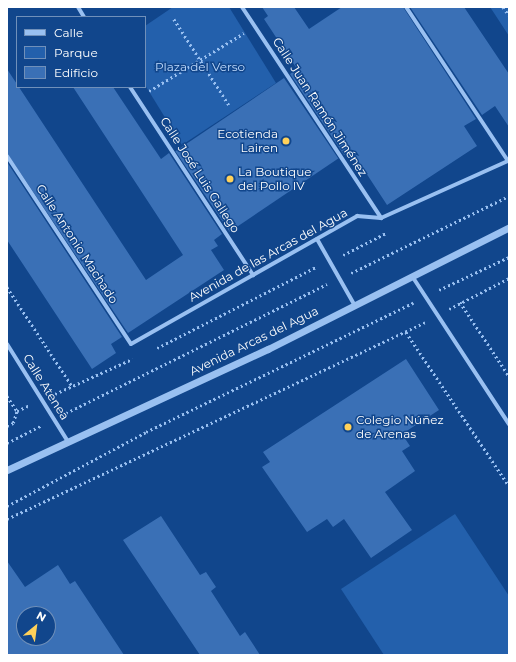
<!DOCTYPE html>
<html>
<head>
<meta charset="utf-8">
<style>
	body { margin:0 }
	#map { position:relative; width:516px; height:662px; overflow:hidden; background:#11468c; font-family:Montserrat,sans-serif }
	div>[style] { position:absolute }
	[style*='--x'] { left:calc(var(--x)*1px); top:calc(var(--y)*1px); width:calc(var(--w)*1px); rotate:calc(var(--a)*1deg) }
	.green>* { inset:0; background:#2360ac }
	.building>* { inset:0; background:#3a70b6; transform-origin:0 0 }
	.path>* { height:2.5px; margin-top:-1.25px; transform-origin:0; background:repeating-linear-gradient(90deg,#99c0f1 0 2px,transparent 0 5px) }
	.minor>* { height:4px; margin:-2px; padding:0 2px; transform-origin:2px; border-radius:2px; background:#99c0f1 }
	.tertiary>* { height:7px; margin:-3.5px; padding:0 3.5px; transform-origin:3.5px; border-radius:3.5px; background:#99c0f1 }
	.dots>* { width:11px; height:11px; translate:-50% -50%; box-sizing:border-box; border:2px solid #11468c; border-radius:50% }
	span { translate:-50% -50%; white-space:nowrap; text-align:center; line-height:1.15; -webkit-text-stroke:3px #11468c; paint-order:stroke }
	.park-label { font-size:12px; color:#c0dbfd }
	.street-label { font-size:12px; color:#fff }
	.poi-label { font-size:12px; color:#fff }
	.right { translate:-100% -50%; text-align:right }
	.left { translate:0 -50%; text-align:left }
	.frame { position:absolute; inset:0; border:8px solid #fff; pointer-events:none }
	.legend { position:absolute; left:16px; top:16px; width:130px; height:72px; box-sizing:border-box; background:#11468c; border:1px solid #7090ba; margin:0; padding:5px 7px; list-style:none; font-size:12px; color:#fff }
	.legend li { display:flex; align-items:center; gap:8px; height:20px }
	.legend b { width:20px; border:1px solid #7090ba }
	.north { position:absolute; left:16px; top:606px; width:40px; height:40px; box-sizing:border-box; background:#11468c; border:1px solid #7090ba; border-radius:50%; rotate:29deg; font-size:11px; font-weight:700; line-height:16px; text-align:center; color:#fff }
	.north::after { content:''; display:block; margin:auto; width:14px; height:18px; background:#ffd15a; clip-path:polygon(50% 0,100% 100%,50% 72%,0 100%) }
</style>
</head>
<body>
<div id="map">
	<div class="green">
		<i style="clip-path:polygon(173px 7px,229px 7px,276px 83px,182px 145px,145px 85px,145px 26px)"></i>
		<i style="clip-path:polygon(490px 7px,509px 7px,509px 36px,494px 13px)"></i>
		<i style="clip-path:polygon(455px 514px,509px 596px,509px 655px,384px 655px,341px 589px)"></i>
	</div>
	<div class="building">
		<i style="clip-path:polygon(262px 7px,294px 7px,309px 29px,342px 7px,403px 7px,476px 119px,464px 126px,477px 146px,387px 205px,351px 150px,344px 155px,290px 74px,297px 69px,264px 19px,268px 16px)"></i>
		<i style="clip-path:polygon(410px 7px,464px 7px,509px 74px,509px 127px,495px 106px,482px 115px)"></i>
		<i style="clip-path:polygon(7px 69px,146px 280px,183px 255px,73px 87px,113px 87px,161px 159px,169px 153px,222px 234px,214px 240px,218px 246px,211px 250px,224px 270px,128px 333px,7px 153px)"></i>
		<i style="left:284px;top:78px;width:97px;height:131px;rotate:56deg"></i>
		<i style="clip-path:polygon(7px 162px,122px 337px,111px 344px,116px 353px,92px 369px,7px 240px)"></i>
		<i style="clip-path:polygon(406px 359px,439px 410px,402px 434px,410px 446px,402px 451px,415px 471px,385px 492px,412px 530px,371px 558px,344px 519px,333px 527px,327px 519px,307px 532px,262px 467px,270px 462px,263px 452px)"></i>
		<i style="clip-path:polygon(161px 516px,200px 575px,206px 572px,216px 587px,211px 591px,240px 636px,245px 632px,260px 655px,200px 655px,123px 540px)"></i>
		<i style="clip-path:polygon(evenodd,7px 561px,25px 587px,58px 565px,70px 584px,75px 581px,124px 655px,7px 655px,7px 561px,24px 614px,48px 614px,48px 638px,24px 638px,24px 614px)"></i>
	</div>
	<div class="path">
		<i style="--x:503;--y:7;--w:10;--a:53"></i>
		<i style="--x:174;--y:19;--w:102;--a:57.4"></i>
		<i style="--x:149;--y:91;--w:111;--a:-31.4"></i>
		<i style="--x:343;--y:255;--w:48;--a:-27.1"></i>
		<i style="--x:351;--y:273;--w:176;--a:-26"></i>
		<i style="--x:7;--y:287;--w:118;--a:56.7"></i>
		<i style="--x:439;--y:290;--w:77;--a:-25.2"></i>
		<i style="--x:460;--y:302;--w:89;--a:56.5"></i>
		<i style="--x:449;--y:309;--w:68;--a:-27.3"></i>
		<i style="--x:406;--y:332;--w:185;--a:56.2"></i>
		<i style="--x:157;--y:348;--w:178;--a:-27"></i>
		<i style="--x:55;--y:394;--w:85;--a:-24.4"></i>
		<i style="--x:7;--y:396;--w:18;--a:56"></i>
		<i style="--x:66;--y:413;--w:291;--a:-26.3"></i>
		<i style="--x:7;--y:426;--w:7;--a:-27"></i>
		<i style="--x:13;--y:423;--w:13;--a:-72"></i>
		<i style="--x:17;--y:411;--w:14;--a:-25"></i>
		<i style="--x:7;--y:443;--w:39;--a:-27"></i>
		<i style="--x:7;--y:506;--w:157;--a:-28"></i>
		<i style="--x:146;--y:432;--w:297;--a:-25.8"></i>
		<i style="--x:7;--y:519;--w:462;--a:-25.2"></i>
	</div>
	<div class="minor">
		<i style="--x:78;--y:7;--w:12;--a:59"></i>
		<i style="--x:242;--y:7;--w:253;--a:56.6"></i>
		<i style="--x:130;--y:87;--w:225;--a:56.8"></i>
		<i style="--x:7;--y:156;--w:225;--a:56.6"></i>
		<i style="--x:131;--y:344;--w:260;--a:-29.5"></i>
		<i style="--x:357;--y:216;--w:24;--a:5"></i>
		<i style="--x:381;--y:218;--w:139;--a:-24.2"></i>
		<i style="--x:508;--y:161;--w:185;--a:-123.5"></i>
		<i style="--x:317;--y:239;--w:75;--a:60.4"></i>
		<i style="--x:412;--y:276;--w:177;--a:56.8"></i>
		<i style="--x:7;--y:344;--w:113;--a:58"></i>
	</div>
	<div class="tertiary">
		<i style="--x:7;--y:470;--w:288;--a:-24.9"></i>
		<i style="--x:268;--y:349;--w:270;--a:-26.8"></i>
	</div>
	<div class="dots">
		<i style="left:286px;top:141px;background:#ffd15a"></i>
		<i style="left:230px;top:179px;background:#ffd15a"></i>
		<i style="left:348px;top:427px;background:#ffd15a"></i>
	</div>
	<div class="park-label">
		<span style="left:200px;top:67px">Plaza del Verso</span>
	</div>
	<div class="street-label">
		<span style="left:320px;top:107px;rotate:57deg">Calle Juan Ramón Jiménez</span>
		<span style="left:200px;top:175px;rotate:57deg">Calle José Luis Gallego</span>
		<span style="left:77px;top:244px;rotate:57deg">Calle Antonio Machado</span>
		<span style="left:268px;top:255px;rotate:-29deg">Avenida de las Arcas del Agua</span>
		<span style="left:254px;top:341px;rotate:-26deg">Avenida Arcas del Agua</span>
		<span style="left:46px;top:387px;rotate:58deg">Calle Atenea</span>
	</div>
	<div class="poi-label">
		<span class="right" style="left:278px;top:141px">Ecotienda<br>Lairen</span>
		<span class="left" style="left:238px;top:179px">La Boutique<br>del Pollo IV</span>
		<span class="left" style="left:356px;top:427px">Colegio Núñez<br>de Arenas</span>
	</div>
	<div class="frame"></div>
	<ul class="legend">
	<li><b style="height:5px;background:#99c0f1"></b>Calle</li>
	<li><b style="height:11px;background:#2360ac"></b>Parque</li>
	<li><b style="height:11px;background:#3a70b6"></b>Edificio</li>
	</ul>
	<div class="north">N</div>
</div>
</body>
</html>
